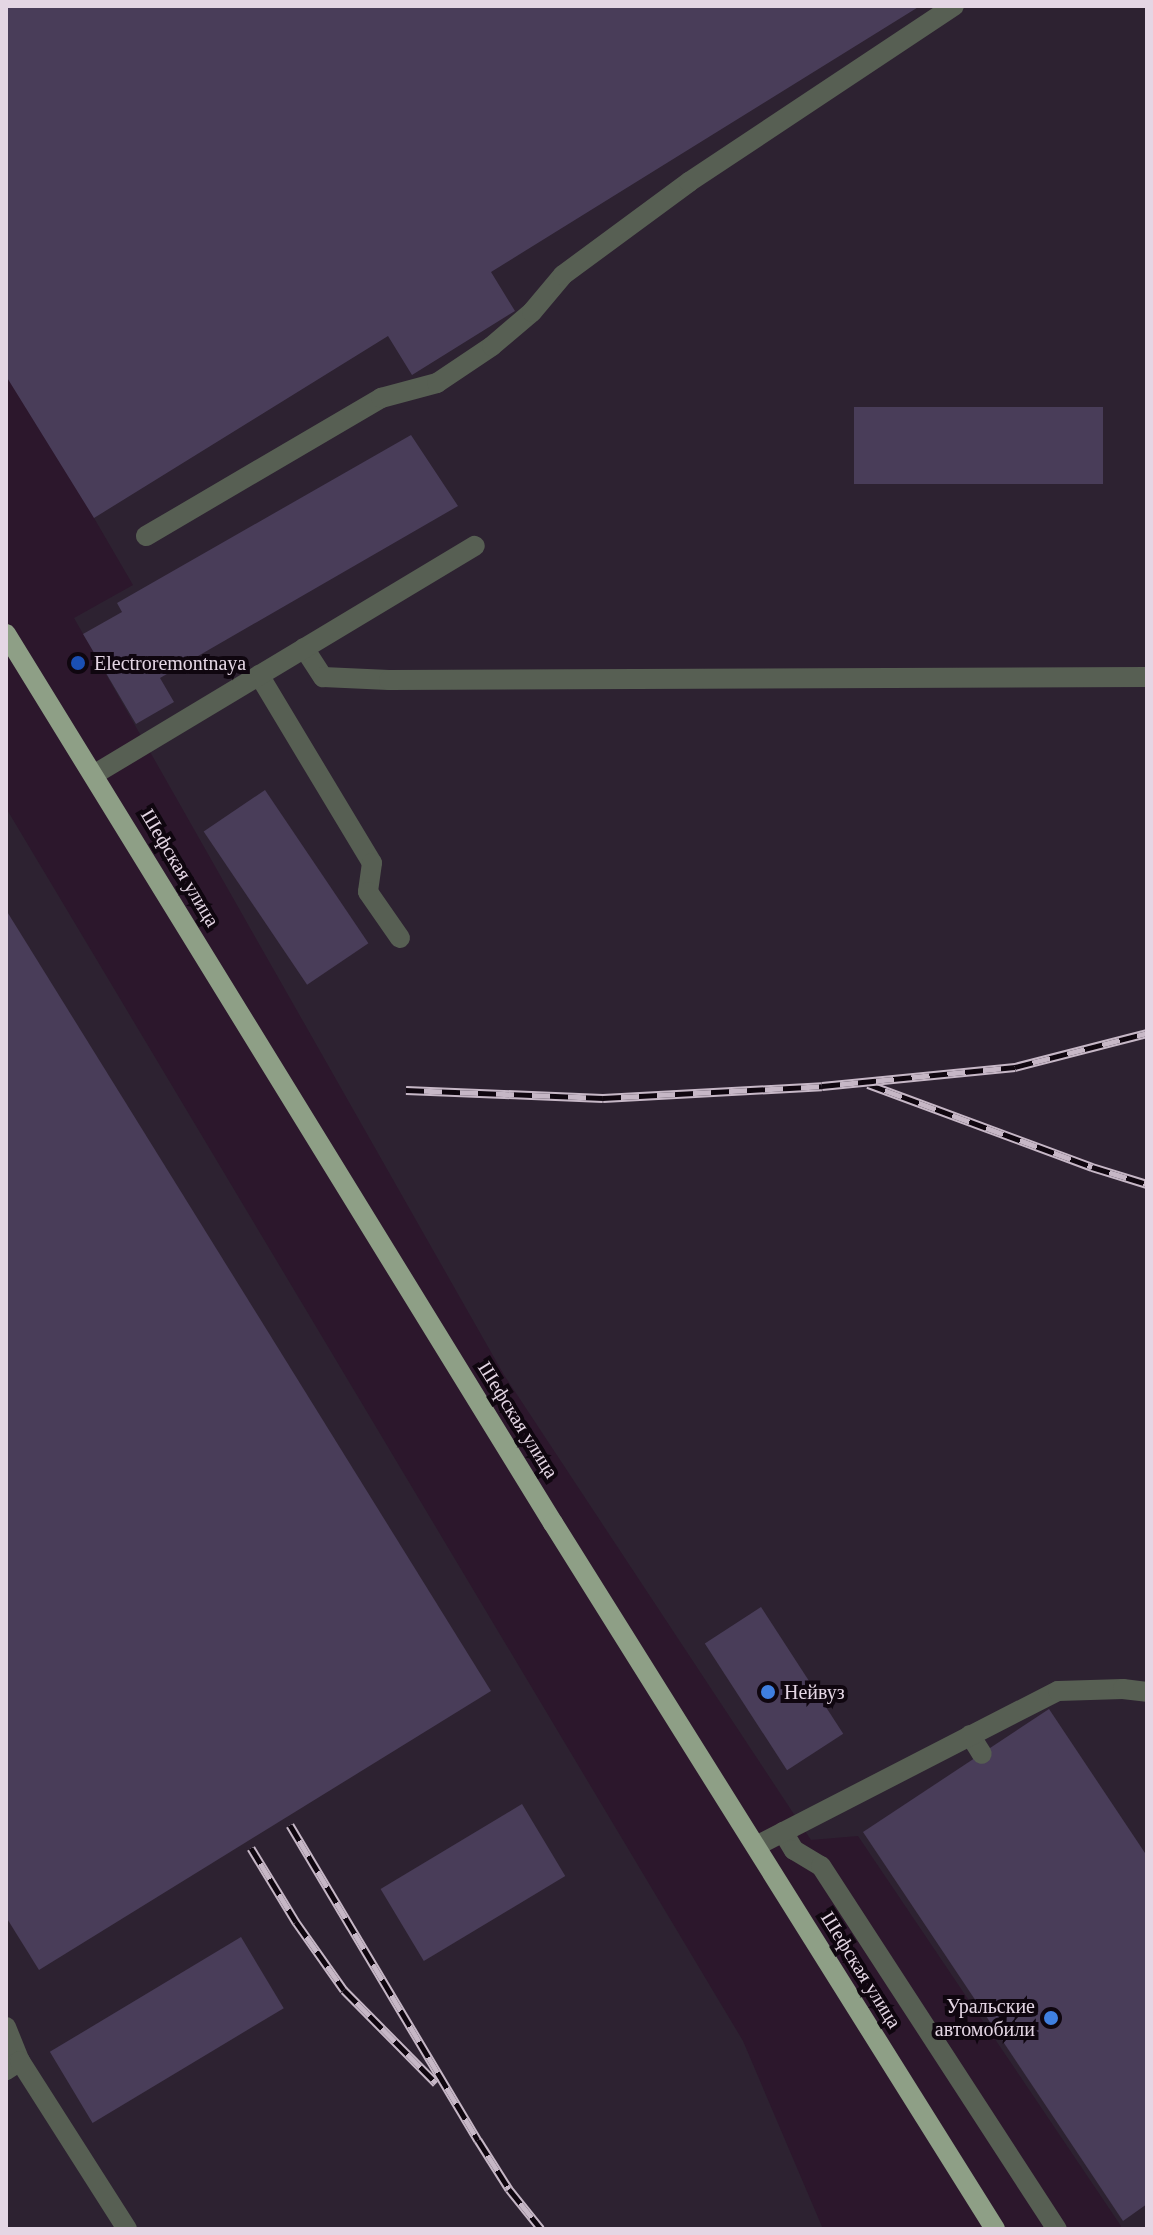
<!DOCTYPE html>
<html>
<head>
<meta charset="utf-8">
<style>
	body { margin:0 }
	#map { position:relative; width:1153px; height:2235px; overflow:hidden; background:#2c172c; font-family:Georgia,serif }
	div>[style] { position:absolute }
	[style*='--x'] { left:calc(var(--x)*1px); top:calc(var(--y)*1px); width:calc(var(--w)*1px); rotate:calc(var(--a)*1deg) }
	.industrial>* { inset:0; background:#2d2231 }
	.building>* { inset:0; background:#493d59; transform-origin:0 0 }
	.service>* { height:20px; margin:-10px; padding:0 10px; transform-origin:10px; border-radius:10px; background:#575f53 }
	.primary>* { height:20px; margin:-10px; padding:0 10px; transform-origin:10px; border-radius:10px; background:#8e9f86 }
	.rail>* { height:9px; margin-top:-4.5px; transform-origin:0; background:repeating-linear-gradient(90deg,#0f060f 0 18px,#c6b7c6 0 36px); box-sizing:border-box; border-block:2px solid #c6b7c6 }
	.dots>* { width:22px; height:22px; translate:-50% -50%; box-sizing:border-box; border:4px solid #0f060f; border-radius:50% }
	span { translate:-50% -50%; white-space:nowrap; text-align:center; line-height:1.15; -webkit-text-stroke:8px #0f060f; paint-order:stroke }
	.poi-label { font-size:20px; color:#e4d6e4 }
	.left { translate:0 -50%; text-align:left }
	.right { translate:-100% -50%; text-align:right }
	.street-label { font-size:20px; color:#e4d6e4 }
	.frame { position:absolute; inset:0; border:8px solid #e4d6e4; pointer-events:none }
</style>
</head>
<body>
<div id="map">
	<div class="industrial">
		<i style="clip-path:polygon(6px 6px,1147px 6px,1147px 2229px,1120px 2229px,1121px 2226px,858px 1836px,811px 1840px,504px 1375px,74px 618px,133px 585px,94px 518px)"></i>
		<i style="clip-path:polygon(6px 808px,743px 2041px,823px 2229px,6px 2229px)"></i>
	</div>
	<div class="building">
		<i style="clip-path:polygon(6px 6px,920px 6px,491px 272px,515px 311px,412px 375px,388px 336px,94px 518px,6px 376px)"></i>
		<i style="left:1103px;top:407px;width:77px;height:249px;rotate:90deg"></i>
		<i style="clip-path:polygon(411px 435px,458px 506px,160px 678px,174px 702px,136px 724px,83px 634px,122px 612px,117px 603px)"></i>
		<i style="left:265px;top:790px;width:185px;height:74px;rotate:56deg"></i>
		<i style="clip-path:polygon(6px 910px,491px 1691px,39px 1970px,6px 1917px)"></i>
		<i style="left:761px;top:1607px;width:151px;height:67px;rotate:57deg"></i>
		<i style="clip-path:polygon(1049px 1709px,1147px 1856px,1147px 2204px,1123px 2221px,863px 1832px)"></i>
		<i style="left:522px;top:1804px;width:84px;height:165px;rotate:59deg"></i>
		<i style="left:241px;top:1937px;width:83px;height:223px;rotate:59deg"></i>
	</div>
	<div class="service">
		<i style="--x:146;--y:536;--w:273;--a:-30.4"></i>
		<i style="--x:381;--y:398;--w:58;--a:-15"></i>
		<i style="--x:437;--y:383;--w:66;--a:-33.9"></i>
		<i style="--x:492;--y:346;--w:52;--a:-40.4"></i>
		<i style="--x:532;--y:312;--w:48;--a:-50"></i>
		<i style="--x:563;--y:275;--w:157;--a:-36.4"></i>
		<i style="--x:689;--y:182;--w:318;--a:-33.6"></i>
		<i style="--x:304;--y:648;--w:35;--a:57"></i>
		<i style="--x:323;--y:677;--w:66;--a:2.6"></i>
		<i style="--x:389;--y:680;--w:758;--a:-0.23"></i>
		<i style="--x:259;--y:675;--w:219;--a:59"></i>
		<i style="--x:372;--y:863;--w:29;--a:98"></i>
		<i style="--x:368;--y:892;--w:56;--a:55.2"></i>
		<i style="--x:95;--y:774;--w:443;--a:-31"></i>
		<i style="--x:970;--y:1735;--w:22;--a:58"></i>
		<i style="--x:783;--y:1832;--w:21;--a:59"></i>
		<i style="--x:794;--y:1850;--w:31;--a:31"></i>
		<i style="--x:821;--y:1866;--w:433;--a:57"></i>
		<i style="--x:756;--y:1846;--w:339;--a:-27.2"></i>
		<i style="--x:1058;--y:1691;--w:65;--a:-1.8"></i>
		<i style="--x:1123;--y:1689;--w:24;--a:7"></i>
		<i style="--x:6;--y:2027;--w:37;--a:68"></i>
		<i style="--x:20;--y:2061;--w:17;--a:147"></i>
		<i style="--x:20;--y:2061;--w:199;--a:57.5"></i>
	</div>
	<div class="primary">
		<i style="--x:6;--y:634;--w:1044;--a:58.4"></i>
		<i style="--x:553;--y:1523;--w:833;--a:57.95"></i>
	</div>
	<div class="rail">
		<i style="--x:868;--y:1084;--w:239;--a:20.3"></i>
		<i style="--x:1092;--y:1167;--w:58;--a:17.2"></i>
		<i style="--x:406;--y:1090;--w:197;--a:2.3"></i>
		<i style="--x:603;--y:1098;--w:219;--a:-3.1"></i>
		<i style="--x:822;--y:1086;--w:194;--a:-5.6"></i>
		<i style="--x:1015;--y:1067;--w:136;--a:-14.4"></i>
		<i style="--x:290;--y:1825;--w:367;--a:59.2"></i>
		<i style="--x:478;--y:2140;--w:58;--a:57.7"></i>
		<i style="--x:509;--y:2189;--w:51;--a:51.3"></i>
		<i style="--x:251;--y:1848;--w:87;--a:58.7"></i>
		<i style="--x:296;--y:1922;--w:83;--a:54.8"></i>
		<i style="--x:344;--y:1990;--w:131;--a:45.3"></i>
	</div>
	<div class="dots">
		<i style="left:78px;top:663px;background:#1a4fb4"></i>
		<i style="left:768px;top:1692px;background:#3f7fe0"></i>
		<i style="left:1051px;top:2018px;background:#3f7fe0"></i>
	</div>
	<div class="poi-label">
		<span class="left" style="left:94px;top:663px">Electroremontnaya</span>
		<span class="left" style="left:784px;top:1692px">Нейвуз</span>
		<span class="right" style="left:1035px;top:2018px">Уральские<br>автомобили</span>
	</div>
	<div class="street-label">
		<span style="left:180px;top:868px;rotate:59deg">Шефская улица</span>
		<span style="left:518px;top:1420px;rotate:58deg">Шефская улица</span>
		<span style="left:861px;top:1970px;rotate:58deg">Шефская улица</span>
	</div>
	<div class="frame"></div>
</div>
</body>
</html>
